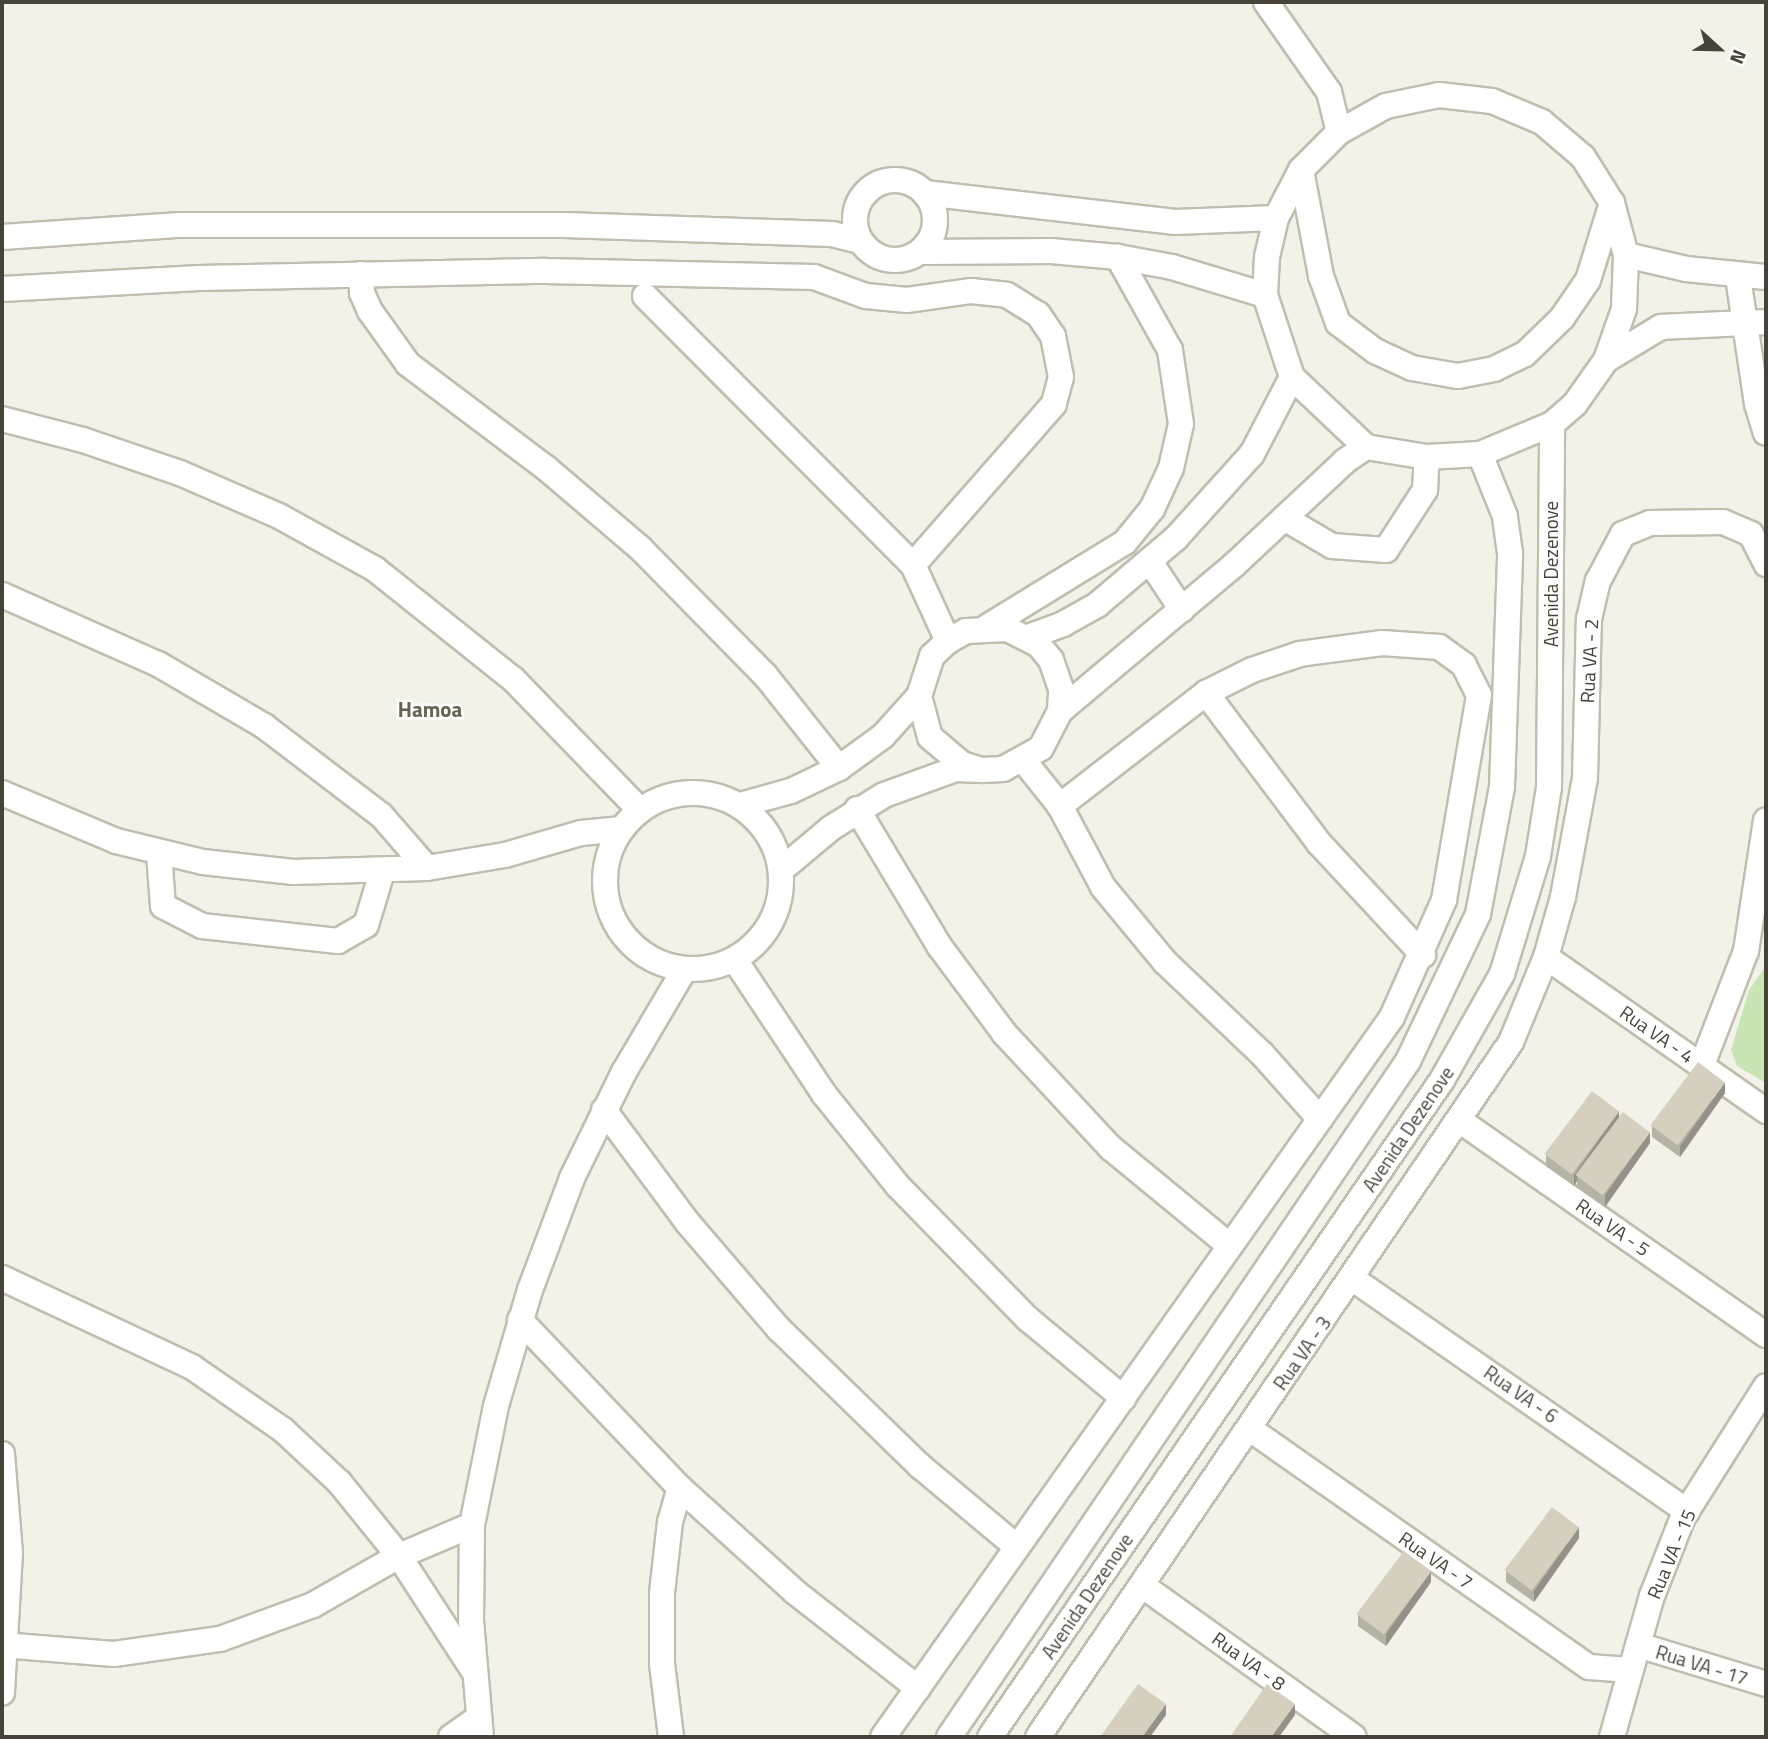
<!DOCTYPE html>
<html>
<head>
<meta charset="utf-8">
<style>
	body { margin:0 }
	#map { position:relative; width:1768px; height:1739px; overflow:hidden; background:#f3f2e9; font-family:"Titillium Web",sans-serif }
	div>[style] { position:absolute }
	[style*='--x'] { left:calc(var(--x)*1px); top:calc(var(--y)*1px); width:calc(var(--w)*1px); rotate:calc(var(--a)*1deg) }
	.green>* { inset:0; background:#c9e4b5 }
	.roads { filter:drop-shadow(2px 0 #c1bdaf) drop-shadow(-2px 0 #c1bdaf) drop-shadow(0 2px #c1bdaf) drop-shadow(0 -2px #c1bdaf) }
	.minor>* { height:24px; margin:-12px; padding:0 12px; transform-origin:12px; border-radius:12px; background:#fff }
	.minor>.ring { margin:-12px; padding:0; box-sizing:content-box; background:none; border:24px solid #fff; border-radius:50% }
	.wall>* { inset:0; background:#b6b2a4 }
	.shaded-wall>* { inset:0; background:#949186 }
	.building>* { inset:0; background:#d4cfbf; transform-origin:0 0 }
	span { translate:-50% -50%; white-space:nowrap; text-align:center; line-height:1.15; -webkit-text-stroke:5px #fff; paint-order:stroke }
	.street-label { font-size:19px; color:#474338 }
	.neighbourhood-label { font-size:21px; color:#696250; font-weight:700 }
	.frame { position:absolute; inset:0; border:4px solid #474338; pointer-events:none }
	.north { position:absolute; left:1684px; top:14px; width:70px; height:70px; -webkit-text-stroke:5px #fff; paint-order:stroke; rotate:112deg; font-size:19px; font-weight:700; line-height:28px; text-align:center; color:#474338 }
	.north::after { content:''; display:block; margin:auto; width:24px; height:32px; background:#474338; clip-path:polygon(50% 0,100% 100%,50% 72%,0 100%) }
</style>
</head>
<body>
<div id="map">
	<div class="green">
		<i style="clip-path:polygon(1766px 966px,1766px 1083px,1737px 1066px,1731px 1050px,1749px 990px)"></i>
	</div>
	<div class="roads">
		<div class="minor">
			<i style="--x:1266;--y:2;--w:110;--a:55"></i>
			<i style="--x:1329;--y:92;--w:41;--a:76"></i>
			<i style="--x:1439;--y:95;--w:53;--a:6.5"></i>
			<i style="--x:1492;--y:101;--w:54;--a:22.8"></i>
			<i style="--x:1542;--y:122;--w:54;--a:40.5"></i>
			<i style="--x:1583;--y:157;--w:54;--a:57.8"></i>
			<i style="--x:1612;--y:203;--w:54;--a:74.9"></i>
			<i style="--x:1626;--y:255;--w:54;--a:92.1"></i>
			<i style="--x:1624;--y:309;--w:54;--a:109.4"></i>
			<i style="--x:1606;--y:360;--w:54;--a:125.2"></i>
			<i style="--x:1575;--y:404;--w:30;--a:139"></i>
			<i style="--x:1552;--y:424;--w:78;--a:157.4"></i>
			<i style="--x:1480;--y:454;--w:53;--a:176.8"></i>
			<i style="--x:1427;--y:457;--w:62;--a:-170.7"></i>
			<i style="--x:1366;--y:447;--w:102;--a:-136.6"></i>
			<i style="--x:1292;--y:377;--w:86;--a:-108.2"></i>
			<i style="--x:1265;--y:295;--w:38;--a:-87"></i>
			<i style="--x:1267;--y:257;--w:40;--a:-77"></i>
			<i style="--x:1276;--y:218;--w:54;--a:-62.5"></i>
			<i style="--x:1301;--y:170;--w:54;--a:-45"></i>
			<i style="--x:1339;--y:132;--w:54;--a:-29"></i>
			<i style="--x:1386;--y:106;--w:54;--a:-11.7"></i>
			<i style="--x:1301;--y:170;--w:108;--a:79.3"></i>
			<i style="--x:1321;--y:276;--w:50;--a:70.1"></i>
			<i style="--x:1338;--y:323;--w:46;--a:37.1"></i>
			<i style="--x:1375;--y:351;--w:41;--a:24.7"></i>
			<i style="--x:1412;--y:368;--w:47;--a:9.9"></i>
			<i style="--x:1458;--y:376;--w:37;--a:-11"></i>
			<i style="--x:1494;--y:369;--w:34;--a:-26"></i>
			<i style="--x:1525;--y:354;--w:52;--a:-44.2"></i>
			<i style="--x:1562;--y:318;--w:46;--a:-55.6"></i>
			<i style="--x:1588;--y:280;--w:81;--a:-72.7"></i>
			<i class="ring" style="left:855px;top:180px;width:56px;height:56px"></i>
			<i style="--x:925;--y:193;--w:252;--a:6.6"></i>
			<i style="--x:1175;--y:222;--w:101;--a:-2.3"></i>
			<i style="--x:2;--y:237;--w:178;--a:-3.9"></i>
			<i style="--x:180;--y:225;--w:384;--a:0"></i>
			<i style="--x:564;--y:225;--w:268;--a:1.9"></i>
			<i style="--x:832;--y:234;--w:30;--a:14"></i>
			<i style="--x:924;--y:252;--w:127;--a:-0.5"></i>
			<i style="--x:1051;--y:251;--w:67;--a:5.1"></i>
			<i style="--x:1118;--y:257;--w:55;--a:10.5"></i>
			<i style="--x:1172;--y:267;--w:97;--a:16.8"></i>
			<i style="--x:1626;--y:255;--w:62;--a:13.1"></i>
			<i style="--x:1686;--y:269;--w:80;--a:5.7"></i>
			<i style="--x:361;--y:274;--w:19;--a:87"></i>
			<i style="--x:362;--y:293;--w:20;--a:66"></i>
			<i style="--x:370;--y:311;--w:65;--a:54.4"></i>
			<i style="--x:408;--y:364;--w:173;--a:37"></i>
			<i style="--x:546;--y:468;--w:123;--a:40.4"></i>
			<i style="--x:640;--y:548;--w:178;--a:45.5"></i>
			<i style="--x:765;--y:675;--w:119;--a:51.5"></i>
			<i style="--x:1738;--y:277;--w:128;--a:81.5"></i>
			<i style="--x:1757;--y:404;--w:30;--a:73"></i>
			<i style="--x:2;--y:289;--w:197;--a:-3.2"></i>
			<i style="--x:199;--y:278;--w:346;--a:-1.2"></i>
			<i style="--x:545;--y:271;--w:269;--a:1.3"></i>
			<i style="--x:814;--y:277;--w:55;--a:20.1"></i>
			<i style="--x:866;--y:296;--w:41;--a:5.6"></i>
			<i style="--x:907;--y:300;--w:65;--a:-8"></i>
			<i style="--x:971;--y:291;--w:36;--a:6"></i>
			<i style="--x:1007;--y:295;--w:36;--a:32"></i>
			<i style="--x:1038;--y:314;--w:27;--a:56"></i>
			<i style="--x:1053;--y:336;--w:42;--a:79"></i>
			<i style="--x:1061;--y:377;--w:28;--a:105"></i>
			<i style="--x:1054;--y:404;--w:214;--a:131.2"></i>
			<i style="--x:645;--y:296;--w:380;--a:45.1"></i>
			<i style="--x:913;--y:565;--w:84;--a:65.3"></i>
			<i style="--x:1606;--y:360;--w:64;--a:-31"></i>
			<i style="--x:1661;--y:327;--w:105;--a:-2.7"></i>
			<i style="--x:2;--y:419;--w:84;--a:14.5"></i>
			<i style="--x:83;--y:440;--w:102;--a:18.8"></i>
			<i style="--x:180;--y:473;--w:108;--a:23.5"></i>
			<i style="--x:279;--y:516;--w:110;--a:28.9"></i>
			<i style="--x:375;--y:569;--w:176;--a:38.6"></i>
			<i style="--x:513;--y:679;--w:182;--a:45.9"></i>
			<i style="--x:1284;--y:518;--w:56;--a:30.3"></i>
			<i style="--x:1332;--y:546;--w:54;--a:4.2"></i>
			<i style="--x:1386;--y:550;--w:72;--a:-57"></i>
			<i style="--x:1425;--y:490;--w:33;--a:-87"></i>
			<i style="--x:1151;--y:563;--w:56;--a:56.6"></i>
			<i style="--x:2;--y:595;--w:171;--a:23.9"></i>
			<i style="--x:158;--y:664;--w:123;--a:30.3"></i>
			<i style="--x:264;--y:726;--w:147;--a:37.3"></i>
			<i style="--x:381;--y:815;--w:70;--a:49"></i>
			<i style="--x:987;--y:627;--w:162;--a:-31.6"></i>
			<i style="--x:1125;--y:542;--w:43;--a:-50.7"></i>
			<i style="--x:1152;--y:509;--w:45;--a:-65.1"></i>
			<i style="--x:1171;--y:468;--w:45;--a:-77.2"></i>
			<i style="--x:1181;--y:424;--w:75;--a:-98.5"></i>
			<i style="--x:1170;--y:350;--w:107;--a:-119.2"></i>
			<i style="--x:1028;--y:637;--w:37;--a:-20"></i>
			<i style="--x:1063;--y:624;--w:39;--a:-29"></i>
			<i style="--x:1097;--y:605;--w:104;--a:-40.3"></i>
			<i style="--x:1176;--y:538;--w:113;--a:-47.9"></i>
			<i style="--x:1252;--y:454;--w:87;--a:-62.5"></i>
			<i style="--x:1206;--y:693;--w:188;--a:53"></i>
			<i style="--x:1319;--y:843;--w:153;--a:47.1"></i>
			<i style="--x:1060;--y:711;--w:227;--a:-40"></i>
			<i style="--x:1234;--y:565;--w:152;--a:-43.1"></i>
			<i style="--x:1345;--y:461;--w:25;--a:-34"></i>
			<i style="--x:1024;--y:761;--w:58;--a:51.3"></i>
			<i style="--x:1060;--y:806;--w:92;--a:62"></i>
			<i style="--x:1103;--y:887;--w:97;--a:50.4"></i>
			<i style="--x:1165;--y:962;--w:134;--a:43.5"></i>
			<i style="--x:1262;--y:1054;--w:87;--a:48.3"></i>
			<i class="ring" style="left:605px;top:793px;width:152px;height:152px"></i>
			<i style="--x:2;--y:793;--w:124;--a:22.8"></i>
			<i style="--x:116;--y:841;--w:89;--a:13.6"></i>
			<i style="--x:203;--y:862;--w:91;--a:6.3"></i>
			<i style="--x:293;--y:872;--w:134;--a:-1.7"></i>
			<i style="--x:427;--y:868;--w:79;--a:-9.5"></i>
			<i style="--x:505;--y:855;--w:79;--a:-16.1"></i>
			<i style="--x:581;--y:833;--w:41;--a:-5.6"></i>
			<i style="--x:740;--y:805;--w:53;--a:-15.4"></i>
			<i style="--x:791;--y:791;--w:53;--a:-25.6"></i>
			<i style="--x:839;--y:768;--w:54;--a:-36"></i>
			<i style="--x:883;--y:736;--w:54;--a:-48"></i>
			<i style="--x:857;--y:809;--w:161;--a:59"></i>
			<i style="--x:940;--y:947;--w:107;--a:53.3"></i>
			<i style="--x:1004;--y:1033;--w:157;--a:47.1"></i>
			<i style="--x:1111;--y:1148;--w:154;--a:39.5"></i>
			<i style="--x:159;--y:853;--w:53;--a:85.7"></i>
			<i style="--x:163;--y:906;--w:44;--a:27.1"></i>
			<i style="--x:202;--y:926;--w:137;--a:6.3"></i>
			<i style="--x:338;--y:941;--w:32;--a:-30"></i>
			<i style="--x:366;--y:925;--w:55;--a:-73.2"></i>
			<i style="--x:781;--y:870;--w:65;--a:-40"></i>
			<i style="--x:831;--y:828;--w:62;--a:-31.9"></i>
			<i style="--x:884;--y:795;--w:77;--a:-19.9"></i>
			<i style="--x:956;--y:769;--w:26;--a:2"></i>
			<i style="--x:982;--y:770;--w:21;--a:-3"></i>
			<i style="--x:1003;--y:769;--w:43;--a:-28.9"></i>
			<i style="--x:1041;--y:748;--w:42;--a:-62.8"></i>
			<i style="--x:1060;--y:711;--w:22;--a:-87"></i>
			<i style="--x:1061;--y:689;--w:31;--a:-109"></i>
			<i style="--x:1051;--y:660;--w:19;--a:-129"></i>
			<i style="--x:1039;--y:645;--w:35;--a:-153"></i>
			<i style="--x:1008;--y:629;--w:42;--a:177.3"></i>
			<i style="--x:966;--y:631;--w:21;--a:151"></i>
			<i style="--x:948;--y:641;--w:22;--a:137"></i>
			<i style="--x:932;--y:656;--w:42;--a:108"></i>
			<i style="--x:919;--y:696;--w:42;--a:75"></i>
			<i style="--x:930;--y:737;--w:42;--a:40.2"></i>
			<i style="--x:962;--y:764;--w:21;--a:17"></i>
			<i style="--x:1546;--y:957;--w:269;--a:35"></i>
			<i style="--x:735;--y:960;--w:161;--a:56.4"></i>
			<i style="--x:824;--y:1094;--w:118;--a:51.2"></i>
			<i style="--x:898;--y:1186;--w:186;--a:45.7"></i>
			<i style="--x:1028;--y:1319;--w:124;--a:39.7"></i>
			<i style="--x:1702;--y:1065;--w:122;--a:-68.9"></i>
			<i style="--x:1746;--y:951;--w:132;--a:-81.3"></i>
			<i style="--x:604;--y:1110;--w:141;--a:53.4"></i>
			<i style="--x:688;--y:1223;--w:140;--a:49.4"></i>
			<i style="--x:779;--y:1329;--w:197;--a:44.2"></i>
			<i style="--x:920;--y:1466;--w:126;--a:39.9"></i>
			<i style="--x:1459;--y:1120;--w:375;--a:35"></i>
			<i style="--x:2;--y:1278;--w:210;--a:25.1"></i>
			<i style="--x:192;--y:1367;--w:111;--a:34.7"></i>
			<i style="--x:283;--y:1430;--w:76;--a:42.9"></i>
			<i style="--x:339;--y:1482;--w:95;--a:51"></i>
			<i style="--x:399;--y:1556;--w:136;--a:57"></i>
			<i style="--x:1353;--y:1279;--w:407;--a:34.8"></i>
			<i style="--x:520;--y:1320;--w:232;--a:46.4"></i>
			<i style="--x:680;--y:1488;--w:155;--a:42.1"></i>
			<i style="--x:795;--y:1592;--w:156;--a:38"></i>
			<i style="--x:1250;--y:1429;--w:414;--a:35.1"></i>
			<i style="--x:1589;--y:1667;--w:42;--a:4.1"></i>
			<i style="--x:2;--y:1454;--w:99;--a:85.4"></i>
			<i style="--x:10;--y:1553;--w:140;--a:93.3"></i>
			<i style="--x:1143;--y:1586;--w:259;--a:35.6"></i>
			<i style="--x:2;--y:1645;--w:112;--a:4.6"></i>
			<i style="--x:114;--y:1654;--w:107;--a:-8.1"></i>
			<i style="--x:220;--y:1639;--w:99;--a:-20.1"></i>
			<i style="--x:313;--y:1605;--w:99;--a:-29.7"></i>
			<i style="--x:399;--y:1556;--w:79;--a:-23"></i>
			<i style="--x:1638;--y:1645;--w:134;--a:16.9"></i>
			<i style="--x:451;--y:1737;--w:33;--a:-35"></i>
			<i style="--x:481;--y:1737;--w:116;--a:-94.9"></i>
			<i style="--x:471;--y:1621;--w:96;--a:-89.4"></i>
			<i style="--x:472;--y:1525;--w:121;--a:-78.6"></i>
			<i style="--x:496;--y:1406;--w:121;--a:-73.7"></i>
			<i style="--x:530;--y:1290;--w:120;--a:-69.4"></i>
			<i style="--x:572;--y:1178;--w:118;--a:-63.9"></i>
			<i style="--x:624;--y:1072;--w:118;--a:-59.5"></i>
			<i style="--x:671;--y:1737;--w:74;--a:-97"></i>
			<i style="--x:662;--y:1664;--w:71;--a:-90"></i>
			<i style="--x:662;--y:1593;--w:71;--a:-83.6"></i>
			<i style="--x:670;--y:1522;--w:35;--a:-74"></i>
			<i style="--x:883;--y:1737;--w:882;--a:-54.74"></i>
			<i style="--x:1392;--y:1017;--w:128;--a:-66"></i>
			<i style="--x:1444;--y:900;--w:208;--a:-80.3"></i>
			<i style="--x:1479;--y:695;--w:34;--a:-117"></i>
			<i style="--x:1464;--y:665;--w:31;--a:-144"></i>
			<i style="--x:1439;--y:647;--w:57;--a:-176"></i>
			<i style="--x:1382;--y:643;--w:83;--a:172.4"></i>
			<i style="--x:1300;--y:654;--w:51;--a:161.6"></i>
			<i style="--x:1252;--y:670;--w:51;--a:153.4"></i>
			<i style="--x:1206;--y:693;--w:185;--a:142.3"></i>
			<i style="--x:949;--y:1737;--w:817;--a:-55.82"></i>
			<i style="--x:1408;--y:1061;--w:163;--a:-64.5"></i>
			<i style="--x:1478;--y:914;--w:129;--a:-79.3"></i>
			<i style="--x:1502;--y:787;--w:234;--a:-88"></i>
			<i style="--x:1510;--y:553;--w:37;--a:-98"></i>
			<i style="--x:1505;--y:516;--w:67;--a:-112"></i>
			<i style="--x:990;--y:1737;--w:797;--a:-55.47"></i>
			<i style="--x:1442;--y:1080;--w:122;--a:-60.5"></i>
			<i style="--x:1502;--y:974;--w:123;--a:-73"></i>
			<i style="--x:1538;--y:856;--w:70;--a:-80.9"></i>
			<i style="--x:1549;--y:787;--w:363;--a:-89.5"></i>
			<i style="--x:1038;--y:1737;--w:841;--a:-55.76"></i>
			<i style="--x:1511;--y:1042;--w:92;--a:-67.6"></i>
			<i style="--x:1546;--y:957;--w:62;--a:-74.2"></i>
			<i style="--x:1563;--y:897;--w:121;--a:-79.5"></i>
			<i style="--x:1585;--y:778;--w:159;--a:-88.6"></i>
			<i style="--x:1589;--y:619;--w:39;--a:-77"></i>
			<i style="--x:1598;--y:581;--w:53;--a:-62"></i>
			<i style="--x:1623;--y:534;--w:29;--a:-22"></i>
			<i style="--x:1650;--y:523;--w:73;--a:-0.8"></i>
			<i style="--x:1723;--y:522;--w:30;--a:23"></i>
			<i style="--x:1751;--y:534;--w:34;--a:63"></i>
			<i style="--x:1612;--y:1737;--w:147;--a:-74.2"></i>
			<i style="--x:1652;--y:1596;--w:85;--a:-68.6"></i>
			<i style="--x:1683;--y:1517;--w:155;--a:-57.6"></i>
		</div>
	</div>
	<div class="wall">
		<i style="clip-path:polygon(1725px 1093px,1680px 1157px,1652px 1137px,1652px 1126px)"></i>
		<i style="clip-path:polygon(1619px 1117px,1650px 1143px,1605px 1207px,1577px 1187px,1577px 1181px,1574px 1186px,1546px 1166px,1546px 1155px)"></i>
		<i style="clip-path:polygon(1579px 1538px,1534px 1602px,1506px 1582px,1506px 1571px)"></i>
		<i style="clip-path:polygon(1431px 1582px,1386px 1646px,1358px 1626px,1358px 1615px)"></i>
	</div>
	<div class="shaded-wall">
		<i style="clip-path:polygon(1725px 1082px,1725px 1093px,1680px 1157px,1680px 1146px)"></i>
		<i style="clip-path:polygon(1619px 1111px,1619px 1122px,1577px 1176px,1577px 1181px,1574px 1186px,1574px 1175px)"></i>
		<i style="clip-path:polygon(1650px 1132px,1650px 1143px,1605px 1207px,1605px 1195px)"></i>
		<i style="clip-path:polygon(1579px 1527px,1579px 1538px,1534px 1602px,1534px 1591px)"></i>
		<i style="clip-path:polygon(1431px 1571px,1431px 1582px,1386px 1646px,1386px 1634px)"></i>
		<i style="clip-path:polygon(1166px 1704px,1166px 1715px,1150px 1737px,1142px 1737px)"></i>
		<i style="clip-path:polygon(1295px 1704px,1295px 1715px,1279px 1737px,1271px 1737px)"></i>
	</div>
	<div class="building">
		<i style="left:1698px;top:1062px;width:34px;height:79px;rotate:37deg"></i>
		<i style="left:1592px;top:1091px;width:34px;height:79px;rotate:37deg"></i>
		<i style="left:1623px;top:1112px;width:34px;height:79px;rotate:37deg"></i>
		<i style="left:1552px;top:1507px;width:34px;height:79px;rotate:37deg"></i>
		<i style="left:1404px;top:1551px;width:34px;height:79px;rotate:37deg"></i>
		<i style="clip-path:polygon(1138px 1684px,1166px 1704px,1142px 1737px,1100px 1737px)"></i>
		<i style="clip-path:polygon(1267px 1684px,1295px 1704px,1271px 1737px,1230px 1737px)"></i>
	</div>
	<div class="street-label">
		<span style="left:1551px;top:574px;rotate:-90deg">Avenida Dezenove</span>
		<span style="left:1589px;top:661px;rotate:-87deg">Rua VA - 2</span>
		<span style="left:1657px;top:1034px;rotate:35deg">Rua VA - 4</span>
		<span style="left:1408px;top:1129px;rotate:-56deg">Avenida Dezenove</span>
		<span style="left:1613px;top:1227px;rotate:35deg">Rua VA - 5</span>
		<span style="left:1302px;top:1353px;rotate:-55deg">Rua VA - 3</span>
		<span style="left:1521px;top:1394px;rotate:35deg">Rua VA - 6</span>
		<span style="left:1671px;top:1554px;rotate:-67deg">Rua VA - 15</span>
		<span style="left:1436px;top:1560px;rotate:35deg">Rua VA - 7</span>
		<span style="left:1087px;top:1596px;rotate:-56deg">Avenida Dezenove</span>
		<span style="left:1249px;top:1661px;rotate:36deg">Rua VA - 8</span>
		<span style="left:1702px;top:1665px;rotate:17deg">Rua VA - 17</span>
	</div>
	<div class="neighbourhood-label">
		<span style="left:430px;top:709px">Hamoa</span>
	</div>
	<div class="frame"></div>
	<div class="north">N</div>
</div>
</body>
</html>
